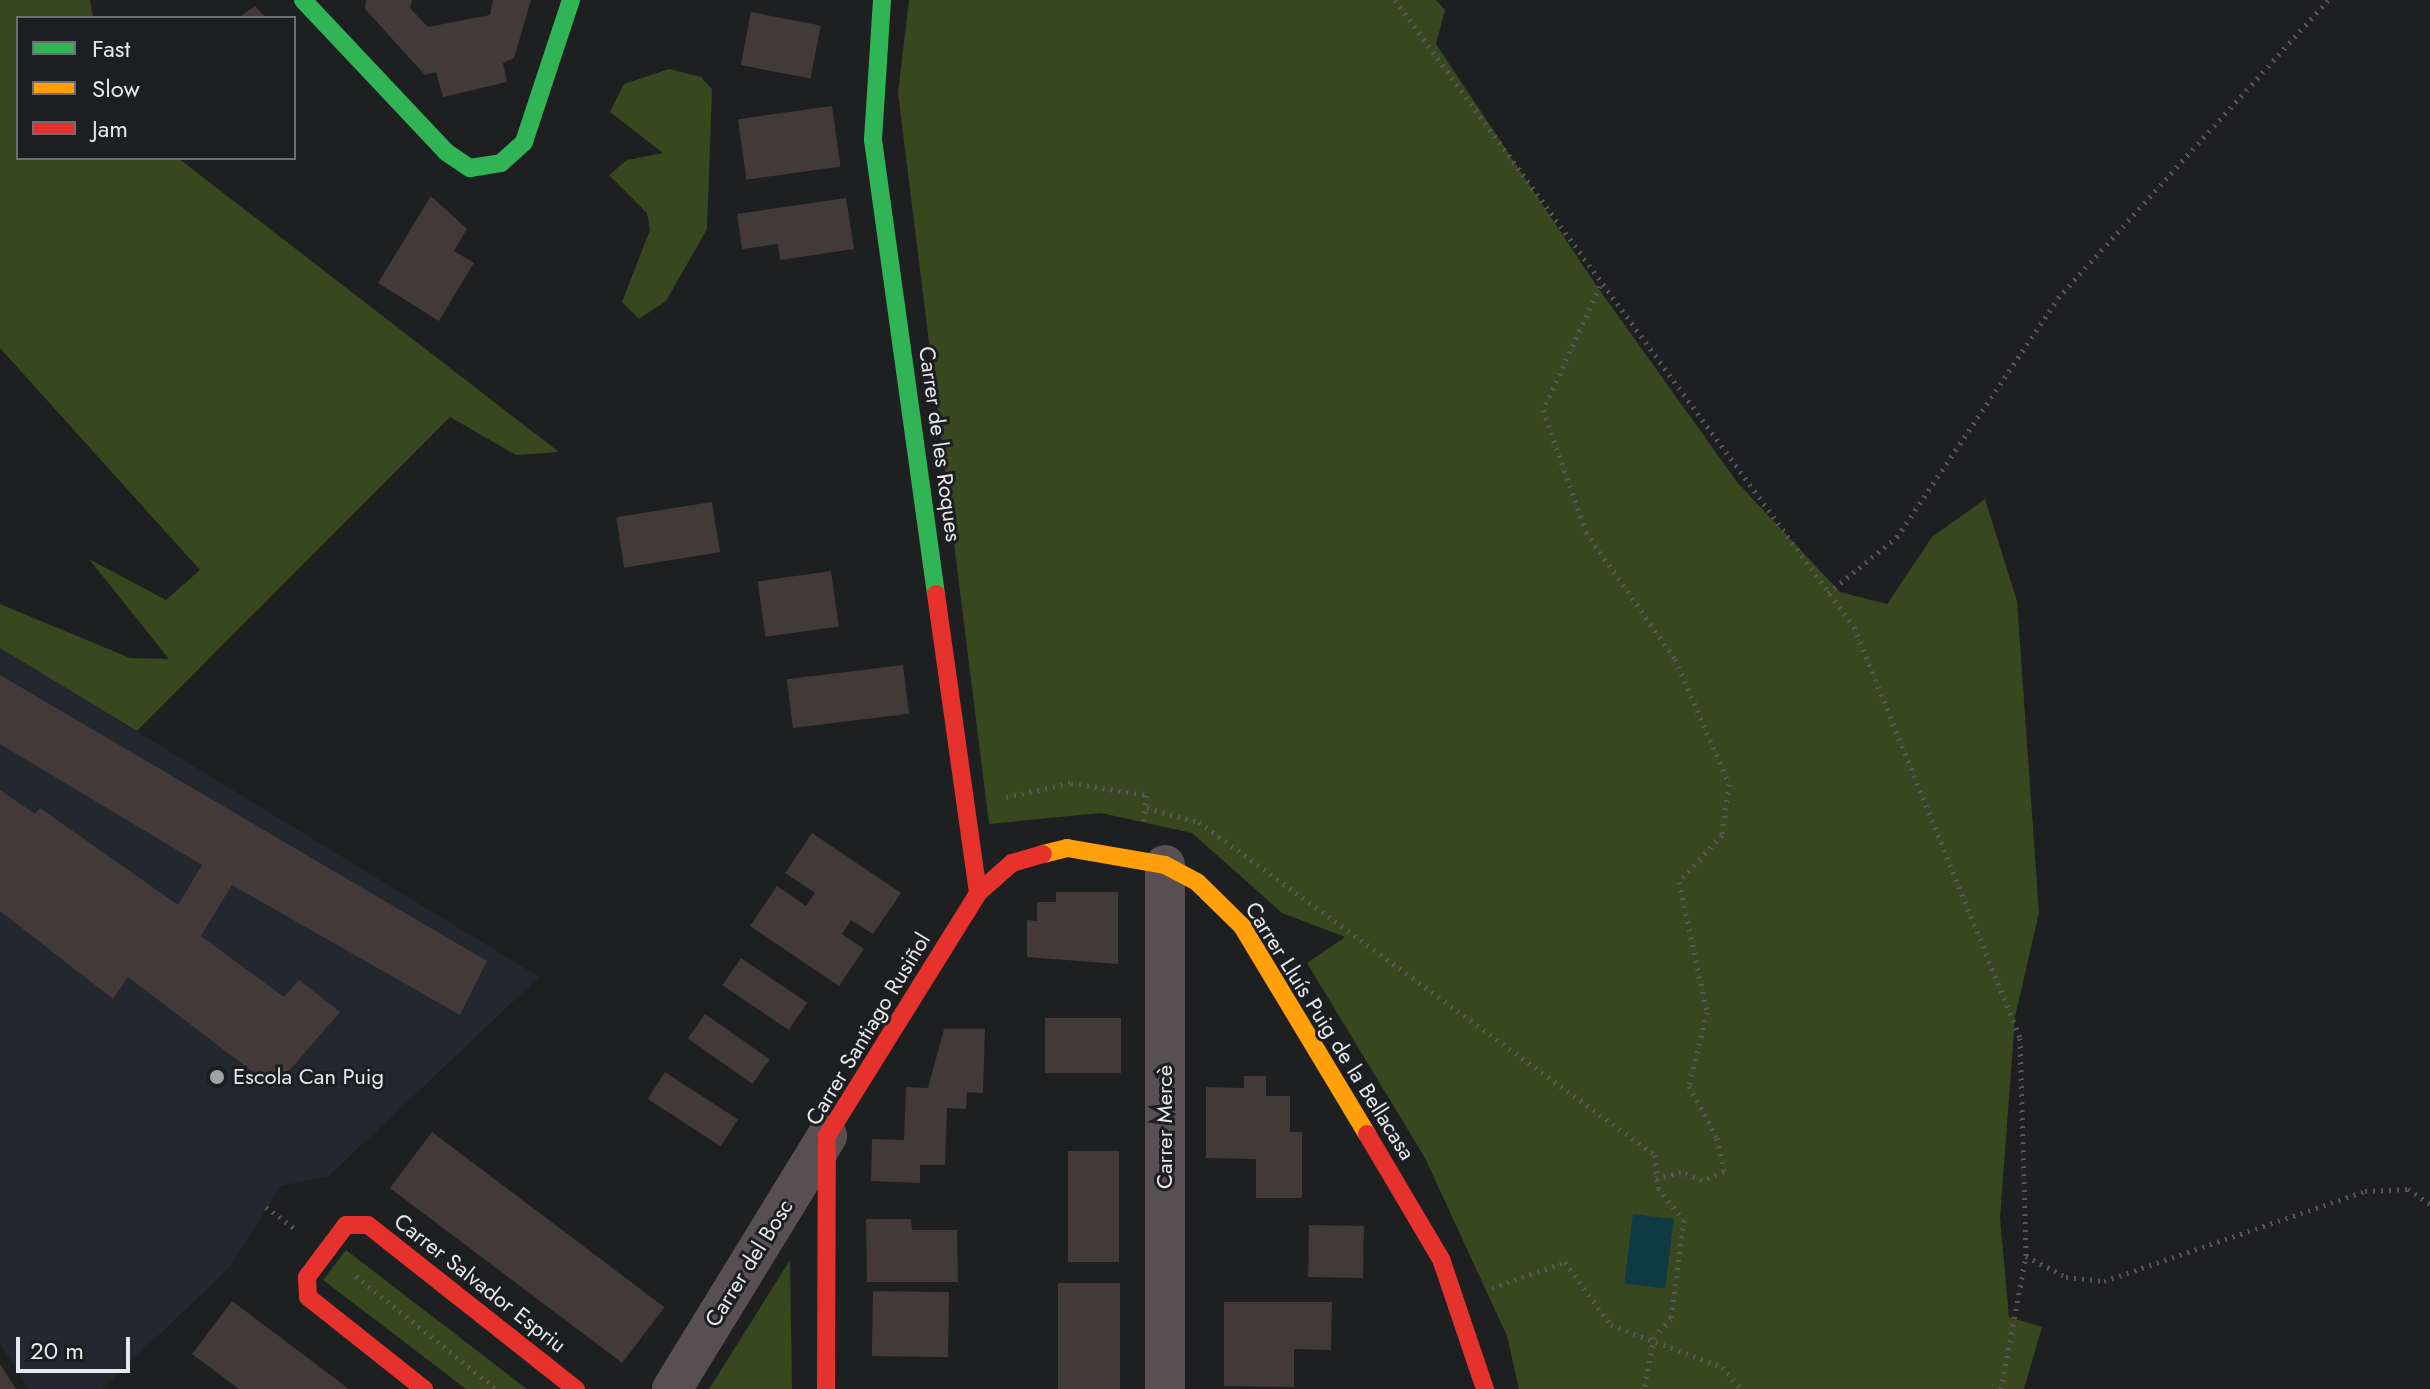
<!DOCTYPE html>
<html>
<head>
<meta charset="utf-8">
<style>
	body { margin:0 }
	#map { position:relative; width:2430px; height:1389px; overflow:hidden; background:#1d1f21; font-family:Jost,sans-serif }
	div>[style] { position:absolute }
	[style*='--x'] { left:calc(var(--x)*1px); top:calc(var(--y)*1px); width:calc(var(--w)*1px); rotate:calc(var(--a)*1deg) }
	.built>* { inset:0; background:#23272f }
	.green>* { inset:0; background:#37471e }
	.water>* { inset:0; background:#103946; transform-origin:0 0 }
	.building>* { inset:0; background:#433939; transform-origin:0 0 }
	.path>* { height:5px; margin-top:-2.5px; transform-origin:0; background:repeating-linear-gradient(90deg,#595557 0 2px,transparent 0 8px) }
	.street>* { height:40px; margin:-20px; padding:0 20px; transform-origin:20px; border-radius:20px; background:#574f51 }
	.fast>* { height:18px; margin:-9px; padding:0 9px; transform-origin:9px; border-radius:9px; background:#30b455 }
	.slow>* { height:18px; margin:-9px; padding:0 9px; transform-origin:9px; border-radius:9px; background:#ff9f0a }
	.jam>* { height:18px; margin:-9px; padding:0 9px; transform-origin:9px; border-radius:9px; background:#e5322d }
	.dots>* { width:22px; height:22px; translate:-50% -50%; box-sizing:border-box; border:4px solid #1c1e22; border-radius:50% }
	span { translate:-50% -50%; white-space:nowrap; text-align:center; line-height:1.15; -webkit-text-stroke:6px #1c1e22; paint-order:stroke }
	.street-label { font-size:22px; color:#e6e8eb }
	.poi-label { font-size:22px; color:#e6e8eb }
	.left { translate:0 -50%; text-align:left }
	.legend { position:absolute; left:16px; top:16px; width:280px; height:144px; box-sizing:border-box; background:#1c1e22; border:2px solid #6d6f72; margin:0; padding:10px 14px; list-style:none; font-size:24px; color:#e6e8eb }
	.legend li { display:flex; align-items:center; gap:16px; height:40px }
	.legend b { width:40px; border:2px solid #6d6f72 }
	.scale { position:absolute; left:16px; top:1337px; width:114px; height:36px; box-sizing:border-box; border:4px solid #e6e8eb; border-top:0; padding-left:10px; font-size:24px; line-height:28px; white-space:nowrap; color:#e6e8eb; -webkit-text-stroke:6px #1c1e22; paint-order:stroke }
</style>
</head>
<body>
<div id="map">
	<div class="built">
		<i style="clip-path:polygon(0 648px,539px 977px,329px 1176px,281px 1186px,229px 1268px,102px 1389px,29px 1389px,0 1344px)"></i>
	</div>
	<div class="green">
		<i style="clip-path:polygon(0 0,90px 0,93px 18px,18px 18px,18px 158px,178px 158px,559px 452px,516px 455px,450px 417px,137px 731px,0 648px,0 604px,130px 658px,169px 659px,89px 559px,166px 600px,200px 570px,0 348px)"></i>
		<i style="clip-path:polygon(909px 0,1436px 0,1445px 10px,1436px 44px,1596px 285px,1737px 482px,1840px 592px,1887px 604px,1932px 537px,1985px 499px,2017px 601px,2039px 913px,2015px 1017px,2000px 1218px,2009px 1317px,2042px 1327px,2024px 1389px,1519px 1389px,1507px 1336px,1425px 1158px,1307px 963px,1345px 937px,1282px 913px,1192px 833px,1101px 813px,989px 824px,898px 93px)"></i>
		<i style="clip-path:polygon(669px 69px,701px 77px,712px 89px,707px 229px,666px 301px,639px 319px,622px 302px,650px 230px,647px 213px,609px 175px,627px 160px,663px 153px,610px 112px,624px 84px)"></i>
		<i style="clip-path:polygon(346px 1250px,527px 1389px,466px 1389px,323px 1280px)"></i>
		<i style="clip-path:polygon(790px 1260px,792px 1389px,709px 1389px)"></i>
	</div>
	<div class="water">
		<i style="left:1633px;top:1214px;width:41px;height:70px;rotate:7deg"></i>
	</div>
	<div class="building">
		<i style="clip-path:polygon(366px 0,412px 0,410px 8px,428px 27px,490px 15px,493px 0,531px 0,514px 58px,503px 63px,507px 82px,443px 97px,436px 72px,425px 75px,365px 9px)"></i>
		<i style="clip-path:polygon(255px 6px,266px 18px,238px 18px)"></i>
		<i style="left:751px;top:12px;width:71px;height:54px;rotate:11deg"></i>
		<i style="left:832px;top:106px;width:61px;height:95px;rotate:82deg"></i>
		<i style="clip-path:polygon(431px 196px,467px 229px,454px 251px,474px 263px,439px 321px,378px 283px)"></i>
		<i style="clip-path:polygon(846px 198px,854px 249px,780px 260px,778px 244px,742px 249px,737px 214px)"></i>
		<i style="left:712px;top:502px;width:51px;height:97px;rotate:81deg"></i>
		<i style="left:831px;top:571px;width:56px;height:74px;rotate:82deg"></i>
		<i style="left:903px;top:665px;width:49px;height:117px;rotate:83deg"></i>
		<i style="clip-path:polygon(0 675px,487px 961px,460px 1015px,232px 885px,201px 936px,284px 997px,299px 980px,340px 1012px,274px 1088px,128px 977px,113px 999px,0 911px,0 790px,35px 814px,40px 808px,178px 905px,202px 865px,0 744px)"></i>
		<i style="clip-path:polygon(812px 833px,901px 893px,873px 934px,851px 920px,842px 934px,864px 949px,839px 986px,750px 926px,777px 886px,806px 906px,815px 893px,785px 873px)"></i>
		<i style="clip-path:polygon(1056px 892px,1118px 892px,1118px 964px,1027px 957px,1027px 920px,1037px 921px,1037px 902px,1056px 902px)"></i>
		<i style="left:741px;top:958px;width:80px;height:33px;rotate:34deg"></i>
		<i style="left:705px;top:1014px;width:79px;height:30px;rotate:35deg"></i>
		<i style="left:1045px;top:1018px;width:76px;height:55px"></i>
		<i style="clip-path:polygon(944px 1029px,985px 1029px,983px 1093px,967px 1092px,966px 1109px,947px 1108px,945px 1165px,920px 1165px,920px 1183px,871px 1181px,872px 1139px,904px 1140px,906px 1087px,928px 1088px)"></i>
		<i style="left:665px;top:1072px;width:87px;height:32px;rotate:33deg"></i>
		<i style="clip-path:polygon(1244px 1076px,1266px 1076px,1266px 1096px,1290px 1096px,1290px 1132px,1302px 1132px,1302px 1198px,1256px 1198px,1256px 1159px,1206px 1158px,1206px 1087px,1244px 1088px)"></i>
		<i style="left:432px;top:1132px;width:291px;height:70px;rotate:37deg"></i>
		<i style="left:1068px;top:1151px;width:51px;height:111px"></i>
		<i style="clip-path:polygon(866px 1219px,911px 1219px,912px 1230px,957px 1230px,958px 1282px,867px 1282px)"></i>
		<i style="left:1309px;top:1225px;width:55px;height:52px;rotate:1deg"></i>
		<i style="left:1058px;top:1283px;width:62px;height:106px"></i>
		<i style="left:873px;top:1291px;width:76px;height:65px;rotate:1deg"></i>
		<i style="clip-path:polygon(232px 1301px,349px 1389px,239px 1389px,192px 1354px)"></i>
		<i style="clip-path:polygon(1224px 1302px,1332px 1302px,1331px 1350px,1294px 1349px,1294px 1387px,1224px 1386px)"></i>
		<i style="clip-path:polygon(0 1364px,16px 1389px,0 1389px)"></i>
	</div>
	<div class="path">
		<i style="--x:1395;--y:0;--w:777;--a:53.79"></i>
		<i style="--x:1854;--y:627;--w:443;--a:68"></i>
		<i style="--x:2020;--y:1038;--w:218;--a:88.4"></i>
		<i style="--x:2026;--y:1256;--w:45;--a:27.7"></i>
		<i style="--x:2066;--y:1277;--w:38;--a:6"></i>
		<i style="--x:2104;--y:1281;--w:276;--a:-19"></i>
		<i style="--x:2365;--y:1191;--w:43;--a:-2.7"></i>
		<i style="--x:2408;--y:1189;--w:27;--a:34"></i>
		<i style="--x:1600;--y:286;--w:136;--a:114.7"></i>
		<i style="--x:1543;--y:410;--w:129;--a:70.6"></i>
		<i style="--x:1586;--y:532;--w:155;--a:55"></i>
		<i style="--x:1675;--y:659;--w:136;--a:66.6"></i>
		<i style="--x:1729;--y:784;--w:51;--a:97.8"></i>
		<i style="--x:1722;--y:835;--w:64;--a:132.5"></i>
		<i style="--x:1679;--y:882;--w:133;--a:77.8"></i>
		<i style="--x:1707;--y:1012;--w:76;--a:103.7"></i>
		<i style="--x:1689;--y:1086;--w:59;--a:61.7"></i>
		<i style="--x:1717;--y:1138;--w:35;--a:78"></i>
		<i style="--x:1724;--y:1172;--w:23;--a:160"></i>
		<i style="--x:1702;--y:1180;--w:22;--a:-159"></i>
		<i style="--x:1681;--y:1172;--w:27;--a:165"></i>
		<i style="--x:1828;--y:593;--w:89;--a:-39.1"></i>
		<i style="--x:1897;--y:537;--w:288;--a:-56"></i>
		<i style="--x:2058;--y:298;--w:402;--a:-47.8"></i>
		<i style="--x:1006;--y:797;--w:66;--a:-12.2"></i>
		<i style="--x:1071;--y:783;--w:76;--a:9.1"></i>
		<i style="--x:1146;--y:795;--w:26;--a:94"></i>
		<i style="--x:1147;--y:808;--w:54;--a:15.1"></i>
		<i style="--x:1199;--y:822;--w:565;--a:36.14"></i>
		<i style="--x:1655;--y:1155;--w:33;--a:85"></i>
		<i style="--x:1658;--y:1188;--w:41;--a:50.9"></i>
		<i style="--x:1684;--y:1220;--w:99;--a:97.6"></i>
		<i style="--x:1671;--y:1318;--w:25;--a:132"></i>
		<i style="--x:1654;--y:1337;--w:53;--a:100.9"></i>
		<i style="--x:266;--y:1207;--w:35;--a:37"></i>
		<i style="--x:356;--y:1276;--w:180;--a:38.9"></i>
		<i style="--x:1492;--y:1288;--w:77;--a:-19.6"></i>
		<i style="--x:1565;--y:1262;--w:78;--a:53.9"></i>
		<i style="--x:1611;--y:1325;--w:119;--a:20.7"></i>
		<i style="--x:1722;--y:1367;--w:29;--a:49"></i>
		<i style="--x:2001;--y:1389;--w:135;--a:-79.4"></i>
	</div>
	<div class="street">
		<i style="--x:1165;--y:865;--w:524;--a:90"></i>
		<i style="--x:672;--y:1389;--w:297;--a:-58.5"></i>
	</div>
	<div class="fast">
		<i style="--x:303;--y:0;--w:209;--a:46.7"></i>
		<i style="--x:446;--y:152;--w:29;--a:34"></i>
		<i style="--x:470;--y:168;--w:31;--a:-9"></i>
		<i style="--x:501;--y:163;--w:31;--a:-42"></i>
		<i style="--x:524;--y:142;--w:150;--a:-71.7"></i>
		<i style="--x:882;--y:0;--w:140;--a:93.7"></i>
		<i style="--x:873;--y:140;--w:458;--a:82.1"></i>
	</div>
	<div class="slow">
		<i style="--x:1043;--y:854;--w:25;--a:-14"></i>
		<i style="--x:1067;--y:848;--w:99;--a:9.8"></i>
		<i style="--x:1165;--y:865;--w:36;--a:28"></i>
		<i style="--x:1197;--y:882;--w:63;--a:44.4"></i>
		<i style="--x:1242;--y:926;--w:243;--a:59"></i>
	</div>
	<div class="jam">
		<i style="--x:936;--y:594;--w:302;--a:82"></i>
		<i style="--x:1367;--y:1134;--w:145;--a:59.4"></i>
		<i style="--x:1441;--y:1259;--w:137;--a:71.3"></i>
		<i style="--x:424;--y:1389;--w:148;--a:-141.6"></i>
		<i style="--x:308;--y:1297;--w:20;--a:-93"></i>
		<i style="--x:307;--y:1277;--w:65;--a:-53.1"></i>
		<i style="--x:346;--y:1225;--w:22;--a:0"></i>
		<i style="--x:368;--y:1225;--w:265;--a:38.3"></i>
		<i style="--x:826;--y:1389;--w:253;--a:-89.8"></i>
		<i style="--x:827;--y:1136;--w:286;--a:-58.1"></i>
		<i style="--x:978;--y:893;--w:45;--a:-41.4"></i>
		<i style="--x:1012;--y:863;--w:32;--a:-16"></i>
	</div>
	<div class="dots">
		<i style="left:217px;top:1077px;background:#a0a2a4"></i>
	</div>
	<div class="street-label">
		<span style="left:940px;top:444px;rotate:82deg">Carrer de les Roques</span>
		<span style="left:868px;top:1029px;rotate:-59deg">Carrer Santiago Rusiñol</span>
		<span style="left:1330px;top:1031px;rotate:58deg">Carrer Lluís Puig de la Bellacasa</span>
		<span style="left:1165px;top:1127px;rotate:-90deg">Carrer Mercè</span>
		<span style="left:749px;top:1263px;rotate:-58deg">Carrer del Bosc</span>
		<span style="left:480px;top:1283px;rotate:38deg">Carrer Salvador Espriu</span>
	</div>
	<div class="poi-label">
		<span class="left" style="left:233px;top:1077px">Escola Can Puig</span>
	</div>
	<ul class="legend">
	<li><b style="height:10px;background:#30b455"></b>Fast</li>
	<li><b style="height:10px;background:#ff9f0a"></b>Slow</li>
	<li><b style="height:10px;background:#e5322d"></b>Jam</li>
	</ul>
	<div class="scale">20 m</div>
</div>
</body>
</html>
